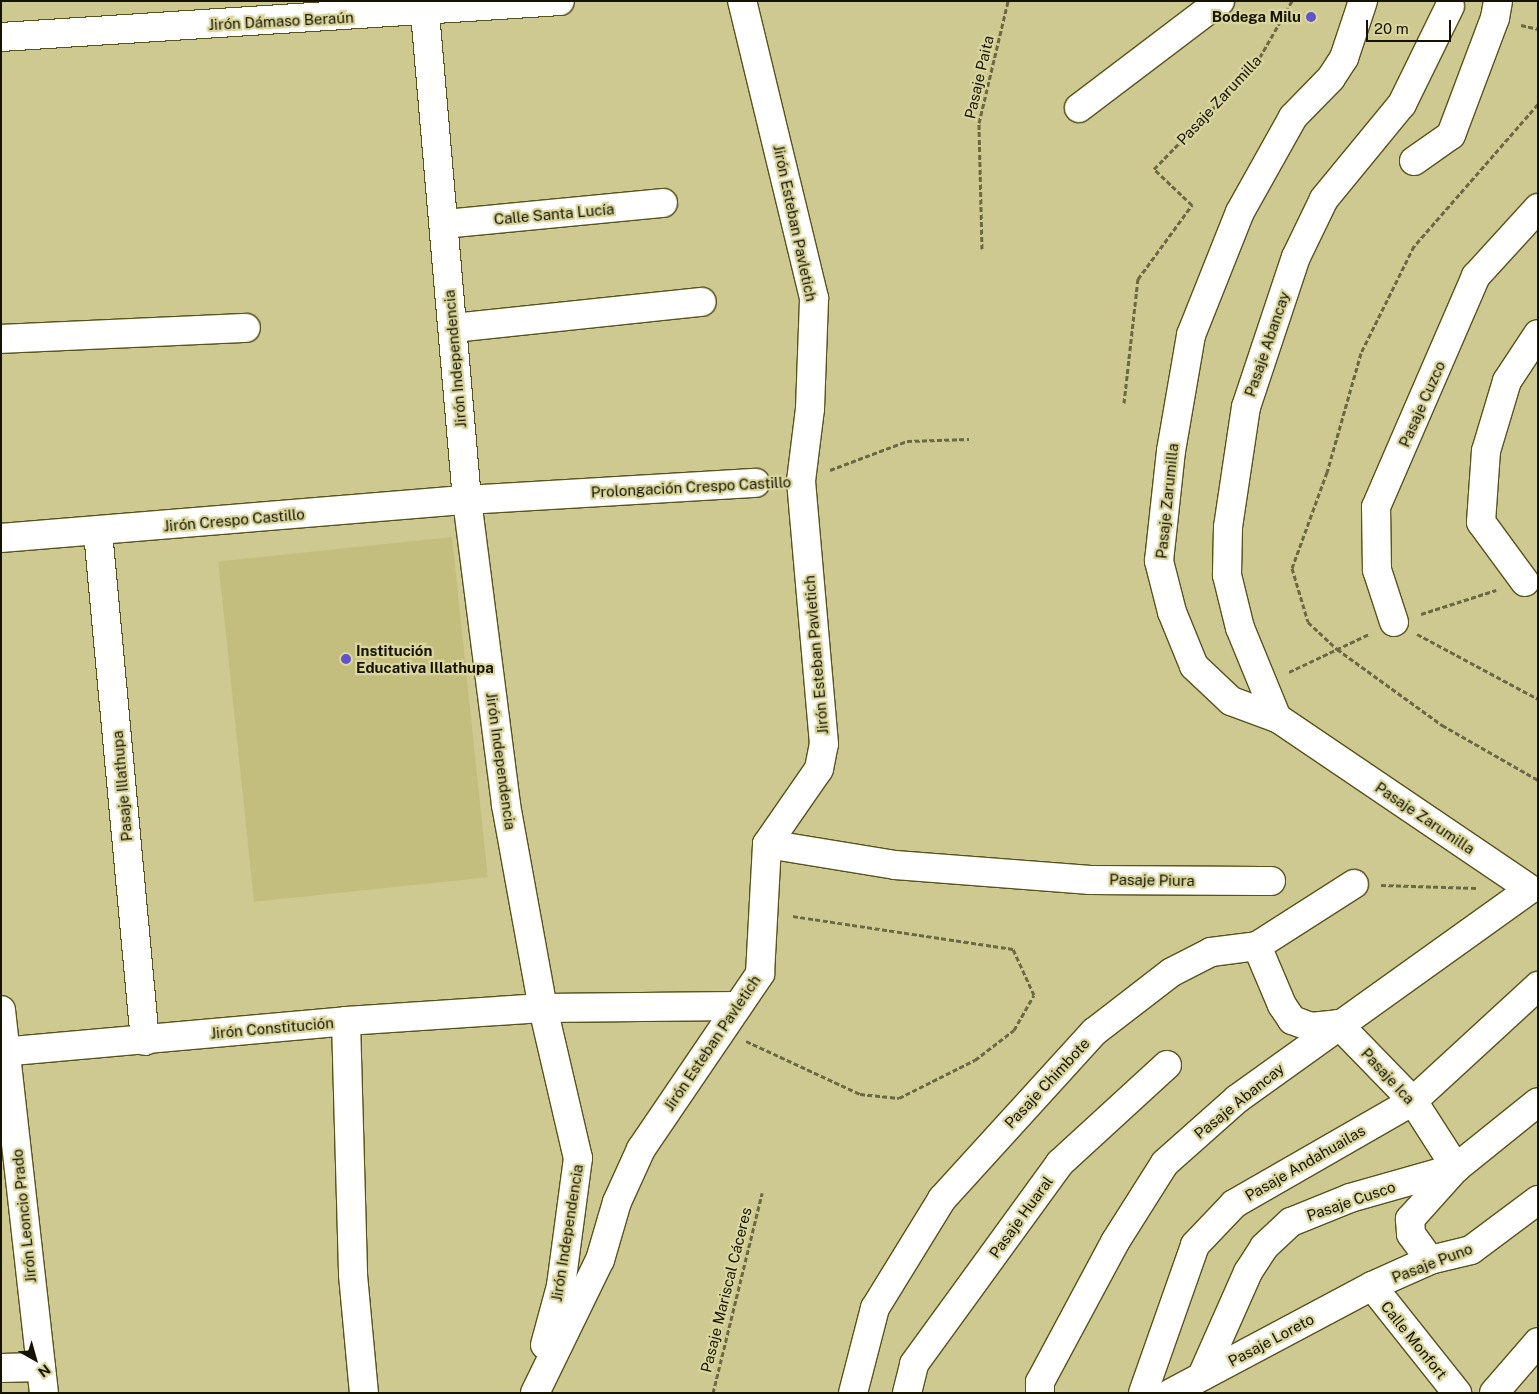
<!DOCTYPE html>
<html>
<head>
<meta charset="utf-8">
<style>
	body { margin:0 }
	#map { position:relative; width:1539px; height:1394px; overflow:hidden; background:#cdc990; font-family:"Public Sans",sans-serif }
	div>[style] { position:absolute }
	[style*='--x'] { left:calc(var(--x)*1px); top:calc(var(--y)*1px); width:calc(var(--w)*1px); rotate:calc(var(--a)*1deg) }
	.built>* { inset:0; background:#c3be7d; transform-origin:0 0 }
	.path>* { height:3px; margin-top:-1.5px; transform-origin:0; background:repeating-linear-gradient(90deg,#6b6843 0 5px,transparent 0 7.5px) }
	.roads { filter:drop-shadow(1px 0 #58531c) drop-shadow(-1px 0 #58531c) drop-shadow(0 1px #58531c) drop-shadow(0 -1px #58531c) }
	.minor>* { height:28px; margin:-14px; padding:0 14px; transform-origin:14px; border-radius:14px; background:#fff }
	.dots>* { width:14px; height:14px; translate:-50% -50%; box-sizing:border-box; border:2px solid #dad69d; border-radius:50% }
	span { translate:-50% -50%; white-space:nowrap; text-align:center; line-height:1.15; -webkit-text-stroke:4.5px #dad69d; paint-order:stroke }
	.poi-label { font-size:15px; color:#151300; font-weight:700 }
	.right { translate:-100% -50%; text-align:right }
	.left { translate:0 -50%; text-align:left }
	.street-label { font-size:15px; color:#151300 }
	.frame { position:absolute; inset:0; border:2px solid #151300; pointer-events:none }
	.north { position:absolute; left:10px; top:1334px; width:50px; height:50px; -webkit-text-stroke:4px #dad69d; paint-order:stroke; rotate:142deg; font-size:14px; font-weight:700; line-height:20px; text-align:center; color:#151300 }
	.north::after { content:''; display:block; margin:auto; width:18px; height:22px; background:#151300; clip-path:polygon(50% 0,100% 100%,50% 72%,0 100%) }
	.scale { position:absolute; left:1366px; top:20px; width:85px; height:22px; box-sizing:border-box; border:2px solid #151300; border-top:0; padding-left:6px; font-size:15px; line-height:18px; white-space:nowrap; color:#151300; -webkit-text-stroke:4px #dad69d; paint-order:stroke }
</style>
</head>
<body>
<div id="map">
	<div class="built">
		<i style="left:452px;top:537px;width:342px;height:235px;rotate:84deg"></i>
	</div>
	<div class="path">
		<i style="--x:1521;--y:25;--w:17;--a:13"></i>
		<i style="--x:1538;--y:104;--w:189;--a:131.1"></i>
		<i style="--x:1414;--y:246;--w:119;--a:116.4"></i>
		<i style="--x:1361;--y:353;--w:124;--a:105.9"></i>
		<i style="--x:1327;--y:472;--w:102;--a:110"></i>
		<i style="--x:1292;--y:568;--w:56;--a:73.5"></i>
		<i style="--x:1308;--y:622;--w:40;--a:43"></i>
		<i style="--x:1337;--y:649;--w:130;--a:35.9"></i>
		<i style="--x:1442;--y:725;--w:111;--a:29.8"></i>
		<i style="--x:982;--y:249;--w:126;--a:-91.4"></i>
		<i style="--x:979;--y:123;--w:125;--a:-76.6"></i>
		<i style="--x:1124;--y:403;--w:125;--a:-83.6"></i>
		<i style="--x:1138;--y:279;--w:92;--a:-53.9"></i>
		<i style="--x:1192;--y:205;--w:52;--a:-136.5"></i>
		<i style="--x:1154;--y:169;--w:146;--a:-45.8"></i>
		<i style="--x:1256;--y:64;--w:73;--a:-60.3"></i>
		<i style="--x:830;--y:470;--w:82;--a:-20.6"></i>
		<i style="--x:907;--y:441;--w:62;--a:-1.8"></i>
		<i style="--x:1421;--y:614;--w:79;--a:-17.7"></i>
		<i style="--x:1417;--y:634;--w:137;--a:28.2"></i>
		<i style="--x:1289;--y:672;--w:89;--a:-25.4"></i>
		<i style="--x:1381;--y:885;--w:96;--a:1.8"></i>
		<i style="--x:746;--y:1041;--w:126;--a:24.9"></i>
		<i style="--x:860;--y:1094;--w:39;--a:6"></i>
		<i style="--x:899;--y:1098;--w:85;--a:-26.6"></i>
		<i style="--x:975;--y:1060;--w:49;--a:-37.6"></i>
		<i style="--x:1014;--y:1030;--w:40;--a:-60.3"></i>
		<i style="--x:1034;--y:995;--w:51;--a:-114.5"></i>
		<i style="--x:1013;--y:949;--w:224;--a:-171.5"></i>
		<i style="--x:713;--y:1393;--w:206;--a:-76.2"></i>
	</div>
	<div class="roads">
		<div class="minor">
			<i style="--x:424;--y:1;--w:501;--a:85.07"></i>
			<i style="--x:467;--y:500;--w:307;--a:82.7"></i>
			<i style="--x:506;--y:805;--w:206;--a:79.7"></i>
			<i style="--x:543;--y:1008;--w:154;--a:76.9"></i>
			<i style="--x:578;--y:1158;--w:129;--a:97.6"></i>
			<i style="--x:561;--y:1286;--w:61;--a:105.2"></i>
			<i style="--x:1;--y:37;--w:560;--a:-3.68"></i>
			<i style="--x:1079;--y:108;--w:177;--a:-37.2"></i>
			<i style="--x:1414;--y:161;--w:45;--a:-35.1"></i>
			<i style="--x:1451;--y:135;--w:125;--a:-69.4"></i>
			<i style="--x:1495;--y:18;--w:17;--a:-80"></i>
			<i style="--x:444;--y:224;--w:220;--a:-5.5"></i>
			<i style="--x:453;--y:328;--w:250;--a:-6"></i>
			<i style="--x:1;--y:339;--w:245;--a:-2.6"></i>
			<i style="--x:98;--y:532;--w:511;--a:84.72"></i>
			<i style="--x:1;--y:538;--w:468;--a:-4.7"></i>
			<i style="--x:467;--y:500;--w:289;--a:-3.4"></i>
			<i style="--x:1525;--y:582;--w:74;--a:-126.3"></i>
			<i style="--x:1481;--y:522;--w:71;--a:-86"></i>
			<i style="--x:1486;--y:451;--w:73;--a:-73.3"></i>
			<i style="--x:1507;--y:381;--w:56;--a:-56.6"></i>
			<i style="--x:1394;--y:622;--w:55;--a:-108.1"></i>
			<i style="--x:1377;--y:570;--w:63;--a:-90.9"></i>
			<i style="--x:1376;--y:507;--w:252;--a:-66.6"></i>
			<i style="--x:1476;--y:276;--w:92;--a:-47.6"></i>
			<i style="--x:1277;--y:718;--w:97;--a:-112.3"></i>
			<i style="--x:1240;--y:628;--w:55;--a:-103.8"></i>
			<i style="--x:1227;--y:575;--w:48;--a:-88.8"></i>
			<i style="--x:1228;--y:527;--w:121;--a:-81.5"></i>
			<i style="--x:1246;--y:407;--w:158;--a:-71.6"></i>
			<i style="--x:1296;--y:257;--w:64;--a:-64.2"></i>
			<i style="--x:1324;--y:199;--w:123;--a:-50.6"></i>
			<i style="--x:1402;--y:104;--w:109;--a:-63.9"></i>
			<i style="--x:767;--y:844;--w:130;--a:9.3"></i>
			<i style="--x:895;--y:865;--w:196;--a:4.4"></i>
			<i style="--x:1090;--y:880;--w:181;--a:0.3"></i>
			<i style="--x:1257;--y:946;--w:64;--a:67"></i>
			<i style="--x:1282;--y:1005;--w:18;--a:56"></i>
			<i style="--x:1292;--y:1020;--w:20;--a:20"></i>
			<i style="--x:1311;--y:1027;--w:27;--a:-6"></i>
			<i style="--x:1338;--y:1024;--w:107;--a:45.8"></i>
			<i style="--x:1413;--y:1101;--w:80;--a:57.3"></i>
			<i style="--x:1456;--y:1168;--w:69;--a:132"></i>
			<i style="--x:1410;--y:1219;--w:15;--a:86"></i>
			<i style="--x:1411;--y:1234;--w:32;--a:54"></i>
			<i style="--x:1;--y:1010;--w:385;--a:83.6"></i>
			<i style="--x:346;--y:1021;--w:254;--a:88.4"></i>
			<i style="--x:353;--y:1275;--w:119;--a:84.7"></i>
			<i style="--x:1;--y:1052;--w:346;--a:-5.1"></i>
			<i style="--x:346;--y:1021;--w:197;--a:-3.8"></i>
			<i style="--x:543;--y:1008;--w:195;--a:-0.6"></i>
			<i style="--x:1372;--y:1286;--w:137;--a:51.5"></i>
			<i style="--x:1;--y:1368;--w:40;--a:-1.4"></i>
			<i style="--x:1202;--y:1376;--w:114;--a:-66.1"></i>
			<i style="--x:1248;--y:1272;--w:30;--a:-57"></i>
			<i style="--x:1264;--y:1247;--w:37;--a:-43"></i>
			<i style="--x:1291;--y:1222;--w:64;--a:-22.1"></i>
			<i style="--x:1350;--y:1198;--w:110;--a:-15.8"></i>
			<i style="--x:1456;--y:1168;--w:105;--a:-38.8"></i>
			<i style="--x:535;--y:1393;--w:148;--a:-64"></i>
			<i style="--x:600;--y:1260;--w:60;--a:-73.7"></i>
			<i style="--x:617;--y:1202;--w:58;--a:-65.6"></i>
			<i style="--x:641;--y:1149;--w:212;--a:-55.8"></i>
			<i style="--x:760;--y:974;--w:130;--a:-86.9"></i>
			<i style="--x:767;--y:844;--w:91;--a:-55.3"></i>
			<i style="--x:819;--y:769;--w:25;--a:-79"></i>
			<i style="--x:824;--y:744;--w:264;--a:-95"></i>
			<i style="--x:801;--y:481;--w:73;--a:-82.9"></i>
			<i style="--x:810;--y:409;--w:111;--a:-87.9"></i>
			<i style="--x:814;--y:298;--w:306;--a:-103.6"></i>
			<i style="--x:853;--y:1393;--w:88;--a:-75.5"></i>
			<i style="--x:875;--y:1308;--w:128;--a:-58.4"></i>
			<i style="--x:942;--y:1199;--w:226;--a:-47.7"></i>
			<i style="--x:1094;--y:1032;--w:98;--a:-37.6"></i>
			<i style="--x:1172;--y:972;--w:44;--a:-27.1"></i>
			<i style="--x:1211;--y:952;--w:46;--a:-7.4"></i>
			<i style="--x:1257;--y:946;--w:115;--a:-32.6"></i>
			<i style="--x:907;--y:1393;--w:30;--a:-76"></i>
			<i style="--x:914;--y:1364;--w:248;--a:-54"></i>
			<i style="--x:1060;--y:1163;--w:145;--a:-42.5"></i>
			<i style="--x:1040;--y:1393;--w:11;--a:-90"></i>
			<i style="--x:1040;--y:1382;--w:159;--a:-61.8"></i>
			<i style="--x:1115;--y:1242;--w:93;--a:-57.7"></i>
			<i style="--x:1165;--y:1163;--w:96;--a:-41.6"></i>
			<i style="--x:1237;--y:1099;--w:360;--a:-35.6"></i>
			<i style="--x:1530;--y:889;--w:305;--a:-145.9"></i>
			<i style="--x:1277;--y:718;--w:49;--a:-159.7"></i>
			<i style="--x:1231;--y:701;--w:51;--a:-136.6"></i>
			<i style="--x:1194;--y:666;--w:58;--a:-112.2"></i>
			<i style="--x:1172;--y:612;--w:53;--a:-104.3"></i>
			<i style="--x:1159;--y:561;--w:111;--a:-83.8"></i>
			<i style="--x:1171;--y:451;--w:118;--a:-80.2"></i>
			<i style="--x:1191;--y:335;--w:132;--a:-68.3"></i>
			<i style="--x:1240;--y:212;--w:109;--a:-60.8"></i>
			<i style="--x:1293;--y:117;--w:54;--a:-45.7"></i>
			<i style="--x:1331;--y:78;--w:24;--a:-57"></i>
			<i style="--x:1344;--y:58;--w:60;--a:-71.6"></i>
			<i style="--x:1143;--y:1393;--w:157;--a:-70.6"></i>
			<i style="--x:1195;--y:1245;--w:57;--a:-46.4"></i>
			<i style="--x:1234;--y:1204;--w:207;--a:-29.9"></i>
			<i style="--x:1413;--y:1101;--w:170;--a:-42.6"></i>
			<i style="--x:1171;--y:1393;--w:228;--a:-28"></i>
			<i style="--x:1372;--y:1286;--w:64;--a:-24.1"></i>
			<i style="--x:1430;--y:1260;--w:42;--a:-13.7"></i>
			<i style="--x:1471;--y:1250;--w:84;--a:-36.7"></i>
			<i style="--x:1494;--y:1393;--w:67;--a:-49.2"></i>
		</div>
	</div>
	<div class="dots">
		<i style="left:1311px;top:17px;background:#6252cb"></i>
		<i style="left:346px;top:659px;background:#6252cb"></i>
	</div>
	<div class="poi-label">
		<span class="right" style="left:1301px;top:17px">Bodega Milu</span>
		<span class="left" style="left:356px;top:659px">Institución<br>Educativa Illathupa</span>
	</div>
	<div class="street-label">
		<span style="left:281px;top:21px;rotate:-3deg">Jirón Dámaso Beraún</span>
		<span style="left:979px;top:77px;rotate:-77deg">Pasaje Paita</span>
		<span style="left:1219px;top:100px;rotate:-47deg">Pasaje Zarumilla</span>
		<span style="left:554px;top:214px;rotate:-5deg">Calle Santa Lucía</span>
		<span style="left:795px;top:223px;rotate:78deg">Jirón Esteban Pavletich</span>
		<span style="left:1267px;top:344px;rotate:-71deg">Pasaje Abancay</span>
		<span style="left:455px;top:359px;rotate:-95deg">Jirón Independencia</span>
		<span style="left:1422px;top:404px;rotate:-66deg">Pasaje Cuzco</span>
		<span style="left:691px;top:487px;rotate:-3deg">Prolongación Crespo Castillo</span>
		<span style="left:1167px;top:501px;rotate:-84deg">Pasaje Zarumilla</span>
		<span style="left:234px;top:520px;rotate:-5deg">Jirón Crespo Castillo</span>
		<span style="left:816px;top:655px;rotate:-95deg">Jirón Esteban Pavletich</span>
		<span style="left:501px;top:761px;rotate:82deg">Jirón Independencia</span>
		<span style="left:122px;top:786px;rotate:-95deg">Pasaje Illathupa</span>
		<span style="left:1425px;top:818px;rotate:34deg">Pasaje Zarumilla</span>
		<span style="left:1152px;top:880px;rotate:1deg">Pasaje Piura</span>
		<span style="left:272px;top:1028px;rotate:-5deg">Jirón Constitución</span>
		<span style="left:712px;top:1043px;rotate:-56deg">Jirón Esteban Pavletich</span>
		<span style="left:1388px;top:1076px;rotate:47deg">Pasaje Ica</span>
		<span style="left:1047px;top:1083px;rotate:-47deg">Pasaje Chimbote</span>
		<span style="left:1239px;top:1101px;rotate:-39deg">Pasaje Abancay</span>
		<span style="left:1305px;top:1163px;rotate:-30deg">Pasaje Andahuailas</span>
		<span style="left:1351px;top:1201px;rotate:-19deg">Pasaje Cusco</span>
		<span style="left:24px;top:1216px;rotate:-96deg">Jirón Leoncio Prado</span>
		<span style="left:1021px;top:1217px;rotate:-54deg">Pasaje Huaral</span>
		<span style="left:567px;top:1233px;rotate:-81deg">Jirón Independencia</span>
		<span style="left:1432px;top:1263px;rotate:-21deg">Pasaje Puno</span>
		<span style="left:726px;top:1290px;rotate:-76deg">Pasaje Mariscal Cáceres</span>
		<span style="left:1271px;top:1340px;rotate:-28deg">Pasaje Loreto</span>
		<span style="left:1414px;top:1340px;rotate:51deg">Calle Monfort</span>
	</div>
	<div class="frame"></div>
	<div class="north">N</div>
	<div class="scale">20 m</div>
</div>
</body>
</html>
